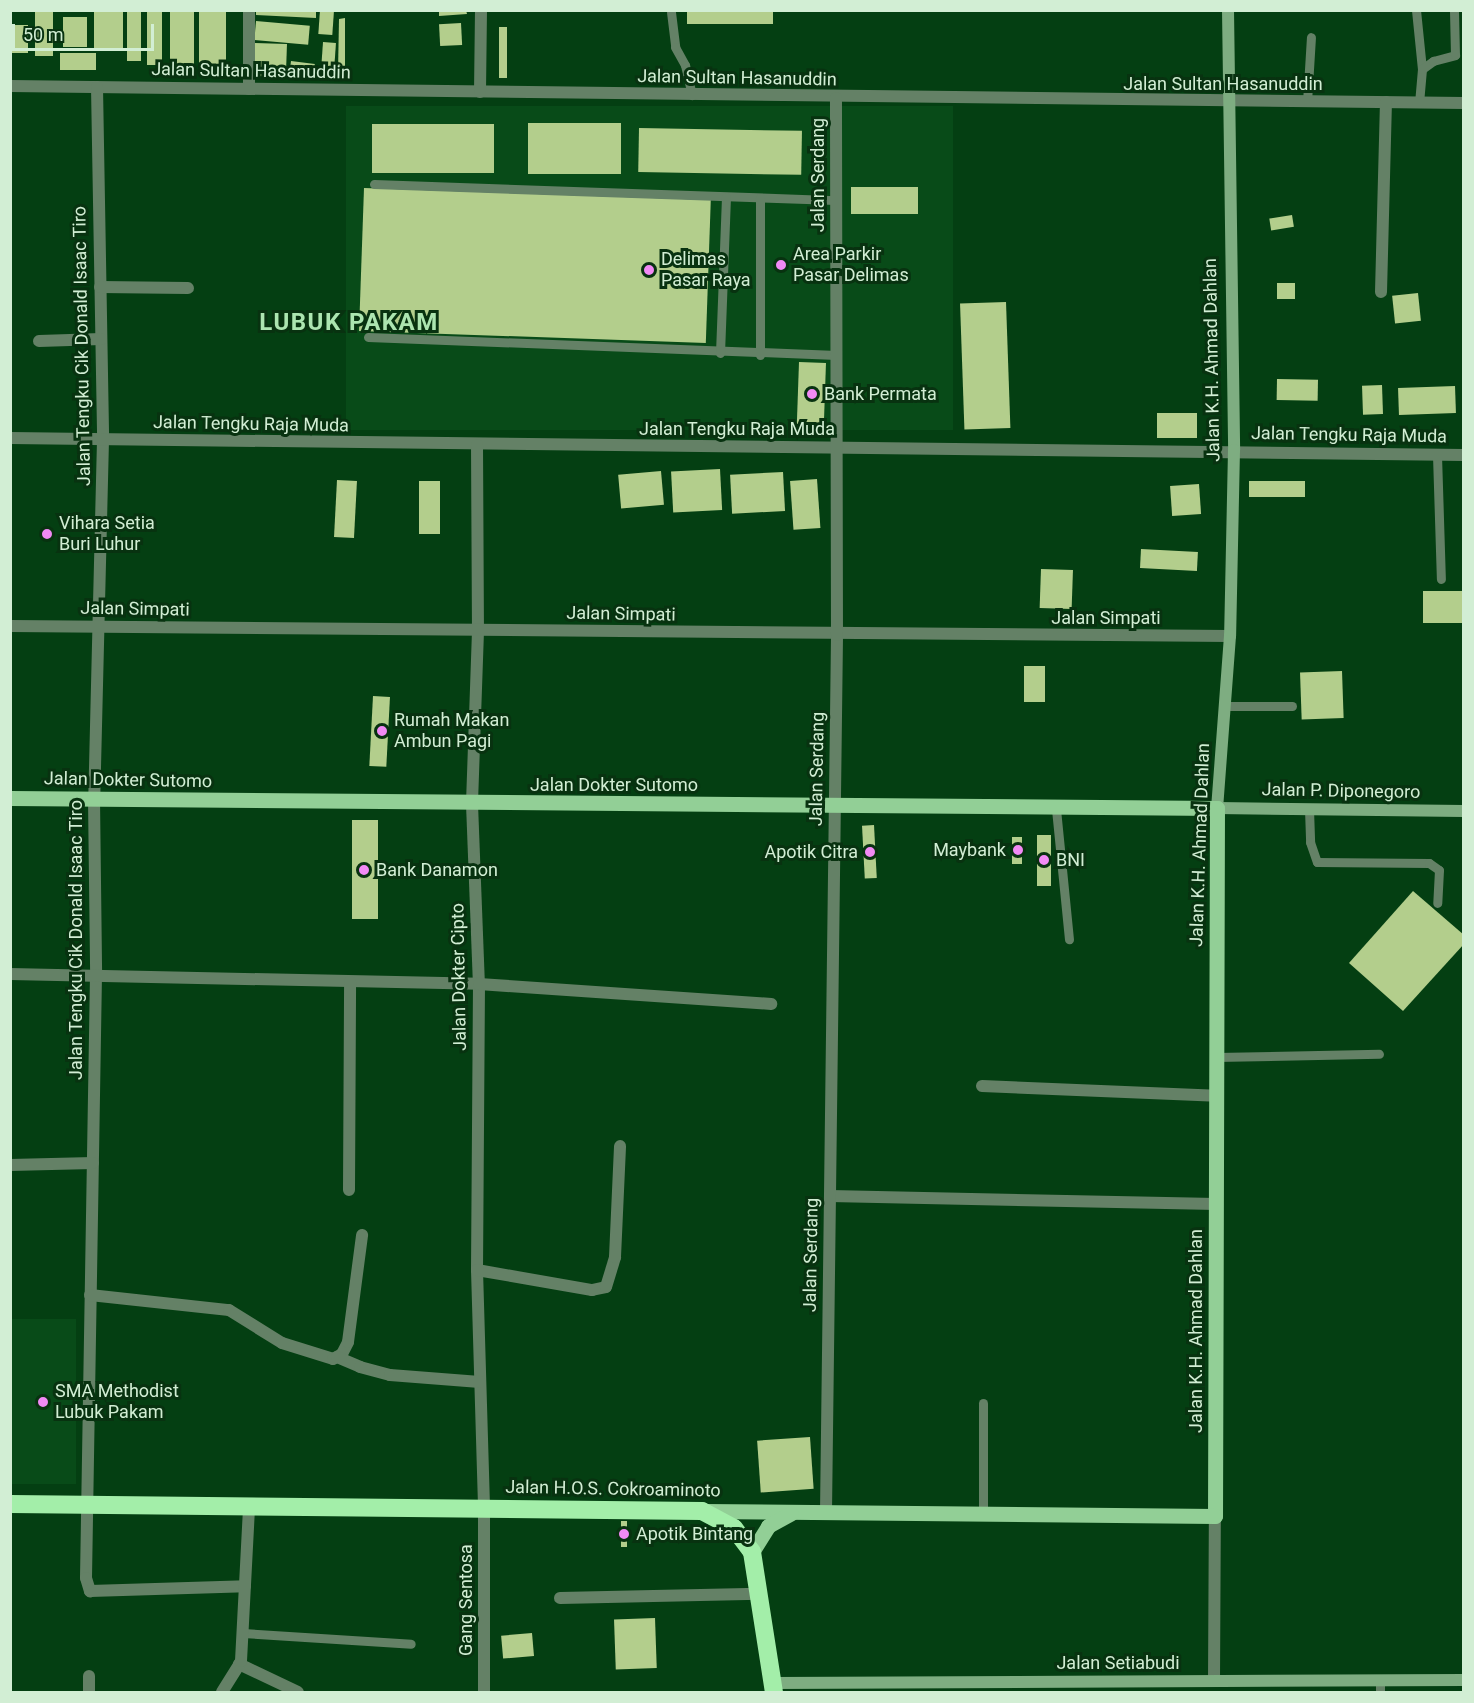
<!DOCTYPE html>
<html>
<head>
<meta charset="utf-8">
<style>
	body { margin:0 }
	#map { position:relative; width:1474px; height:1703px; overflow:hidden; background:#043f12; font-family:Roboto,sans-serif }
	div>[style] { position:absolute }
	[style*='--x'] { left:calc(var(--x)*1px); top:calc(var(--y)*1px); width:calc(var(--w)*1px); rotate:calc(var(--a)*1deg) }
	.built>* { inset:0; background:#084b18; transform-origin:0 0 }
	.building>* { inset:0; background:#b3ce8c; transform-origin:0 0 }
	.lane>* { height:9px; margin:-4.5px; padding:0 4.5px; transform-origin:4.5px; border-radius:4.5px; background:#648166 }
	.street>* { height:12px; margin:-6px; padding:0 6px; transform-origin:6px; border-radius:6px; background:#648166 }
	.secondary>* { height:12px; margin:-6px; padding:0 6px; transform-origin:6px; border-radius:6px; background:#7ead81 }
	.primary>* { height:15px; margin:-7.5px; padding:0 7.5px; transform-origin:7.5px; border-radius:7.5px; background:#92cf96 }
	.highway>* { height:18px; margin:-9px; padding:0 9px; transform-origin:9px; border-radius:9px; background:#a3eea9 }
	.dots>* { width:16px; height:16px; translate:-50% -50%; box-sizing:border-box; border:3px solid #083210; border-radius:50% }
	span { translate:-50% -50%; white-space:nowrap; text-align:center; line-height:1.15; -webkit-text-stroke:6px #083210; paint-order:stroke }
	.street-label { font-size:18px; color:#d2eed4 }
	.poi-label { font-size:18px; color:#d2eed4 }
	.left { translate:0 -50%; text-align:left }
	.right { translate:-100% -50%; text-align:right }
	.district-label { font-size:24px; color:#ace5b0; font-weight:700; letter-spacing:1.5px }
	.frame { position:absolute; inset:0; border:12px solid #d2eed4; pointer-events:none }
	.scale { position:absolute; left:12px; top:24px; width:142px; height:27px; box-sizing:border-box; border:3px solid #d2eed4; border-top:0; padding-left:8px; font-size:18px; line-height:21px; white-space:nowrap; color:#d2eed4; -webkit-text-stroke:4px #083210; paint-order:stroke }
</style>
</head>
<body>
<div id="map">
	<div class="built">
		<i style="left:346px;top:106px;width:607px;height:324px"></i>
		<i style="left:11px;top:1319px;width:65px;height:165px"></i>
	</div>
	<div class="building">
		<i style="left:35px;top:10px;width:18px;height:46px"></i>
		<i style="left:94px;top:10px;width:29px;height:38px"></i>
		<i style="left:127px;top:10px;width:14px;height:51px"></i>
		<i style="left:147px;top:10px;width:15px;height:55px"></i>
		<i style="left:170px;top:10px;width:24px;height:55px"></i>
		<i style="left:199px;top:10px;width:27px;height:55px"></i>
		<i style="clip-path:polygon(256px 10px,316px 10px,316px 18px,256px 15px)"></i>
		<i style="left:320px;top:10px;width:14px;height:24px;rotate:4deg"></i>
		<i style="clip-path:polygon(439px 10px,466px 10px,467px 14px,439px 16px)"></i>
		<i style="left:773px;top:10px;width:14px;height:86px;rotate:90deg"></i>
		<i style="left:63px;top:17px;width:24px;height:30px"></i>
		<i style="clip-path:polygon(345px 18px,345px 72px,338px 72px,339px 19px)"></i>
		<i style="left:256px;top:21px;width:54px;height:19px;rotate:5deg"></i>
		<i style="left:461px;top:23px;width:22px;height:22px;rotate:87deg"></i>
		<i style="left:10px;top:25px;width:18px;height:28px"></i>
		<i style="left:499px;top:27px;width:8px;height:51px"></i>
		<i style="left:323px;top:42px;width:13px;height:30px;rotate:4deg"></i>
		<i style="left:255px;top:43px;width:32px;height:33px;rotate:2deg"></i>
		<i style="left:60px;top:53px;width:36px;height:17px"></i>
		<i style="left:291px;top:61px;width:24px;height:9px;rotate:7deg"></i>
		<i style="left:621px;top:123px;width:51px;height:93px;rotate:90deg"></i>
		<i style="left:372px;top:124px;width:122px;height:49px"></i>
		<i style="left:639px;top:128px;width:163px;height:44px;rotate:1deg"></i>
		<i style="left:918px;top:187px;width:27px;height:67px;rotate:90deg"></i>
		<i style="left:364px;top:188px;width:347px;height:143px;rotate:2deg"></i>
		<i style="left:1292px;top:215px;width:12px;height:23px;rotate:81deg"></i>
		<i style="left:1277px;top:283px;width:18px;height:16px"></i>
		<i style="left:1418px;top:293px;width:28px;height:26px;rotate:84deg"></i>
		<i style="left:1006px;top:302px;width:126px;height:46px;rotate:88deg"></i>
		<i style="left:799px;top:362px;width:27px;height:63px;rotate:2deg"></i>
		<i style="left:1277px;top:379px;width:41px;height:21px;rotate:1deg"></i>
		<i style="left:1382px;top:385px;width:29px;height:20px;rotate:88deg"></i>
		<i style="left:1455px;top:386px;width:27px;height:57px;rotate:88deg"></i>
		<i style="left:1157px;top:413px;width:40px;height:25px"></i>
		<i style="left:720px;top:469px;width:41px;height:49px;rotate:87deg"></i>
		<i style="left:661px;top:471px;width:34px;height:43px;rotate:85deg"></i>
		<i style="left:783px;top:472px;width:39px;height:53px;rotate:87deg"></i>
		<i style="left:817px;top:479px;width:49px;height:27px;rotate:86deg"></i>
		<i style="left:337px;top:480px;width:20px;height:57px;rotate:3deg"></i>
		<i style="left:419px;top:481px;width:21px;height:53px"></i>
		<i style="left:1305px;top:481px;width:16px;height:56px;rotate:90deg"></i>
		<i style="left:1199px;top:484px;width:30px;height:29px;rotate:86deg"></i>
		<i style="left:1141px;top:549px;width:57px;height:19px;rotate:3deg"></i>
		<i style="left:1041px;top:569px;width:32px;height:39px;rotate:2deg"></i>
		<i style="left:1464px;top:591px;width:32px;height:41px;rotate:90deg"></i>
		<i style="left:1024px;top:666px;width:21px;height:36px"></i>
		<i style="left:1342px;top:671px;width:47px;height:42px;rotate:88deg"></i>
		<i style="left:373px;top:696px;width:17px;height:70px;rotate:3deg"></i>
		<i style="left:352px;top:820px;width:26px;height:99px"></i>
		<i style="left:874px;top:825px;width:53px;height:12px;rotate:87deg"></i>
		<i style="left:1037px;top:835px;width:14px;height:51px"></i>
		<i style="left:1012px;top:837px;width:10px;height:27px"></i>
		<i style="clip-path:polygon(1413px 891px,1464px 935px,1464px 944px,1403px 1011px,1349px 963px)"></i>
		<i style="left:810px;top:1437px;width:52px;height:53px;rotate:86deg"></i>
		<i style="left:621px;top:1521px;width:6px;height:26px"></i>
		<i style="left:655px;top:1618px;width:50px;height:41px;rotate:88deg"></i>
		<i style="left:532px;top:1633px;width:23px;height:31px;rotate:85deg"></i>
	</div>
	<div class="lane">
		<i style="--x:1416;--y:10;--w:59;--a:84.2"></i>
		<i style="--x:1422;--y:69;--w:34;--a:95"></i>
		<i style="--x:671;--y:12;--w:35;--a:83"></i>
		<i style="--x:675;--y:47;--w:21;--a:61"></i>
		<i style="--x:685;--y:65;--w:31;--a:77"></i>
		<i style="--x:1422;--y:69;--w:14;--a:-36"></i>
		<i style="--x:1433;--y:61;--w:23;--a:-15"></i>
		<i style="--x:1455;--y:55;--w:45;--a:-91.3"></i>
		<i style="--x:1307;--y:102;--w:65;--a:-86.5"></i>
		<i style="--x:374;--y:184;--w:462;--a:2"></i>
		<i style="--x:368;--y:337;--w:469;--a:2.2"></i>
		<i style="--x:720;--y:353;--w:156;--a:-87.8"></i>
		<i style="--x:760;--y:355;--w:157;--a:-90"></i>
		<i style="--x:1437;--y:455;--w:124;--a:88.2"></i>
		<i style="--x:1225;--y:706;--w:67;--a:0"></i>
		<i style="--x:1056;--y:809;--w:131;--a:84.3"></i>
		<i style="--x:1309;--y:809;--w:33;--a:88"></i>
		<i style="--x:1310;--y:842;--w:21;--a:71"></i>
		<i style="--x:1317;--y:862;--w:112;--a:0.5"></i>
		<i style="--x:1429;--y:863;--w:12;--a:35"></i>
		<i style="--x:1439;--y:870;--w:33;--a:93"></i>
		<i style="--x:1216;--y:1057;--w:163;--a:-1.1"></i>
		<i style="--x:983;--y:1514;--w:111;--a:-90"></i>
		<i style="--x:243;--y:1633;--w:168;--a:3.7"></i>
		<i style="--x:1380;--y:1680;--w:12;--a:90"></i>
	</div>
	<div class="street">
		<i style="--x:249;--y:10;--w:79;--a:90"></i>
		<i style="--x:10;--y:86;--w:1454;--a:0.67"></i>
		<i style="--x:97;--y:87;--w:353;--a:89"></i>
		<i style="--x:103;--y:440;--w:359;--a:91.4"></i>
		<i style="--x:94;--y:799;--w:176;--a:89.3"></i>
		<i style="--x:96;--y:975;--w:603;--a:90.95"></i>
		<i style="--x:86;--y:1578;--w:14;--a:73"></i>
		<i style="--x:90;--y:1591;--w:155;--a:-1.8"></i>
		<i style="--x:480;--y:92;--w:82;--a:-89.3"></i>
		<i style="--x:100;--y:287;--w:88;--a:0.7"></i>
		<i style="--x:1381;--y:292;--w:190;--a:-88.5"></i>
		<i style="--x:39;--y:341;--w:62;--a:-1.8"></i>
		<i style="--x:10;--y:438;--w:1454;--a:0.67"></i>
		<i style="--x:477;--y:445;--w:186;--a:89.7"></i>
		<i style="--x:478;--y:631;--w:173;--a:92"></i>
		<i style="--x:472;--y:804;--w:180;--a:87.8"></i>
		<i style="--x:479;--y:984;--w:286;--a:90.4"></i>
		<i style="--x:477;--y:1270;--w:238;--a:88.3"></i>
		<i style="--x:484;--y:1508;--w:184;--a:90"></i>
		<i style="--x:10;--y:626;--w:1220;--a:0.47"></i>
		<i style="--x:10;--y:974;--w:469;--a:1.2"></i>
		<i style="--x:479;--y:984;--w:293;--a:3.9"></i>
		<i style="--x:982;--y:1086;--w:234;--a:2.4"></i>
		<i style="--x:10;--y:1165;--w:83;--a:-1.4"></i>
		<i style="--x:349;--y:1190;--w:208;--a:-89.7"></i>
		<i style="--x:830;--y:1196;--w:386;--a:1.2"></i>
		<i style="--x:477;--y:1270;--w:117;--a:9.9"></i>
		<i style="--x:592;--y:1290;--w:14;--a:-12"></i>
		<i style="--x:606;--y:1287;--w:31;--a:-73"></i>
		<i style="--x:615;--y:1257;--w:111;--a:-87.4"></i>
		<i style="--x:90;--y:1295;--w:140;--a:6.2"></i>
		<i style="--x:229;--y:1310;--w:62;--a:31.9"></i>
		<i style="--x:282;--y:1343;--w:53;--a:17.4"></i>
		<i style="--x:333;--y:1359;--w:10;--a:-29"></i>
		<i style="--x:342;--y:1354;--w:13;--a:-63"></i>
		<i style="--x:348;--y:1342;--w:108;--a:-82.5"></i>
		<i style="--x:337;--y:1357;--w:25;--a:23"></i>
		<i style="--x:360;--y:1367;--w:31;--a:15"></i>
		<i style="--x:390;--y:1375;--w:90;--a:4.4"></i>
		<i style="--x:826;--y:1512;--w:877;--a:-89.28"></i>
		<i style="--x:837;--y:635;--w:537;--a:-90.11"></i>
		<i style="--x:560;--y:1598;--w:199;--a:-1.2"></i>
		<i style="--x:239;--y:1664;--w:65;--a:25.4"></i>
		<i style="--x:1214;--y:1681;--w:165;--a:-89.7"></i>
		<i style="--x:89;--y:1692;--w:16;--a:-90"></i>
		<i style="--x:222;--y:1692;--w:36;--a:-58"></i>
		<i style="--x:241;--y:1661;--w:155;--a:-87"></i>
	</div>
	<div class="secondary">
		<i style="--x:1228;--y:10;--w:440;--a:89.2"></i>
		<i style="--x:1234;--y:450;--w:186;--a:91.2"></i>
		<i style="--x:1230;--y:636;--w:172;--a:94.3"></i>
		<i style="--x:1217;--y:808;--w:247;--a:0.7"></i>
		<i style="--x:773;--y:1683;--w:691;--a:-0.25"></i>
	</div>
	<div class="primary">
		<i style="--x:10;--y:798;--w:1207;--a:0.47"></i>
		<i style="--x:1217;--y:808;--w:708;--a:90.16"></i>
		<i style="--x:1215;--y:1516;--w:512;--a:-179.44"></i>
		<i style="--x:752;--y:1552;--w:31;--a:-58"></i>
		<i style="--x:768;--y:1526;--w:26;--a:-29"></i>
	</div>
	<div class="highway">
		<i style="--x:10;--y:1504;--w:692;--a:0.58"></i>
		<i style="--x:702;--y:1511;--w:36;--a:28"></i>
		<i style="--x:734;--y:1528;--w:30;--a:53"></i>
		<i style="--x:752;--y:1552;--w:142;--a:81.1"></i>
	</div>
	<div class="dots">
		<i style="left:781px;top:265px;background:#f18af4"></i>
		<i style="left:649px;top:270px;background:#f18af4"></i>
		<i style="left:812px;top:394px;background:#f18af4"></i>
		<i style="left:47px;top:534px;background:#f18af4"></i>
		<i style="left:382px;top:731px;background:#f18af4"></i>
		<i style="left:1018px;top:850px;background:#f18af4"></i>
		<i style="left:870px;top:852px;background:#f18af4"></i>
		<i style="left:1044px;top:860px;background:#f18af4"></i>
		<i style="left:364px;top:870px;background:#f18af4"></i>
		<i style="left:43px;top:1402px;background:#f18af4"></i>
		<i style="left:624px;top:1534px;background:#f18af4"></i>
	</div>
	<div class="street-label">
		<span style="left:251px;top:71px;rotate:1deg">Jalan Sultan Hasanuddin</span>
		<span style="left:737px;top:78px;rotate:1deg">Jalan Sultan Hasanuddin</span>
		<span style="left:1223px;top:84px">Jalan Sultan Hasanuddin</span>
		<span style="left:818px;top:175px;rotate:-90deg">Jalan Serdang</span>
		<span style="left:82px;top:346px;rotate:-91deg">Jalan Tengku Cik Donald Isaac Tiro</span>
		<span style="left:1212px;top:360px;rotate:-91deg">Jalan K.H. Ahmad Dahlan</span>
		<span style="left:251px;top:424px;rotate:1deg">Jalan Tengku Raja Muda</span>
		<span style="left:737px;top:429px">Jalan Tengku Raja Muda</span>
		<span style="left:1349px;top:435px;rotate:1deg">Jalan Tengku Raja Muda</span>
		<span style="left:135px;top:609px;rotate:1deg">Jalan Simpati</span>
		<span style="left:621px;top:614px;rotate:1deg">Jalan Simpati</span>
		<span style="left:1106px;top:618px">Jalan Simpati</span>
		<span style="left:817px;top:769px;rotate:-89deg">Jalan Serdang</span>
		<span style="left:128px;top:780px;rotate:1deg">Jalan Dokter Sutomo</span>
		<span style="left:614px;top:785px">Jalan Dokter Sutomo</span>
		<span style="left:1341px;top:791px;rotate:1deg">Jalan P. Diponegoro</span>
		<span style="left:1200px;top:845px;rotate:-88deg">Jalan K.H. Ahmad Dahlan</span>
		<span style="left:76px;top:940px;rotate:-90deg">Jalan Tengku Cik Donald Isaac Tiro</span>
		<span style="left:459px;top:977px;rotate:-91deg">Jalan Dokter Cipto</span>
		<span style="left:811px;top:1255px;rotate:-89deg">Jalan Serdang</span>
		<span style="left:1196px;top:1331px;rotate:-90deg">Jalan K.H. Ahmad Dahlan</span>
		<span style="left:613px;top:1489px;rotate:1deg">Jalan H.O.S. Cokroaminoto</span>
		<span style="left:466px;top:1600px;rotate:-90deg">Gang Sentosa</span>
		<span style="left:1118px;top:1663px">Jalan Setiabudi</span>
	</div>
	<div class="poi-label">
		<span class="left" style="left:793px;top:265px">Area Parkir<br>Pasar Delimas</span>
		<span class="left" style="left:661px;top:270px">Delimas<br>Pasar Raya</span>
		<span class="left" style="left:824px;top:394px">Bank Permata</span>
		<span class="left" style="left:59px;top:534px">Vihara Setia<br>Buri Luhur</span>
		<span class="left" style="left:394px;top:731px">Rumah Makan<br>Ambun Pagi</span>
		<span class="right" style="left:1006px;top:850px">Maybank</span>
		<span class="right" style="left:858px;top:852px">Apotik Citra</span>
		<span class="left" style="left:1056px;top:860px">BNI</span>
		<span class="left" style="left:376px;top:870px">Bank Danamon</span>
		<span class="left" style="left:55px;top:1402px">SMA Methodist<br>Lubuk Pakam</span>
		<span class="left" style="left:636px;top:1534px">Apotik Bintang</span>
	</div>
	<div class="district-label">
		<span style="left:349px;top:323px">LUBUK PAKAM</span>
	</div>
	<div class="frame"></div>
	<div class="scale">50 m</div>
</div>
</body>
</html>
